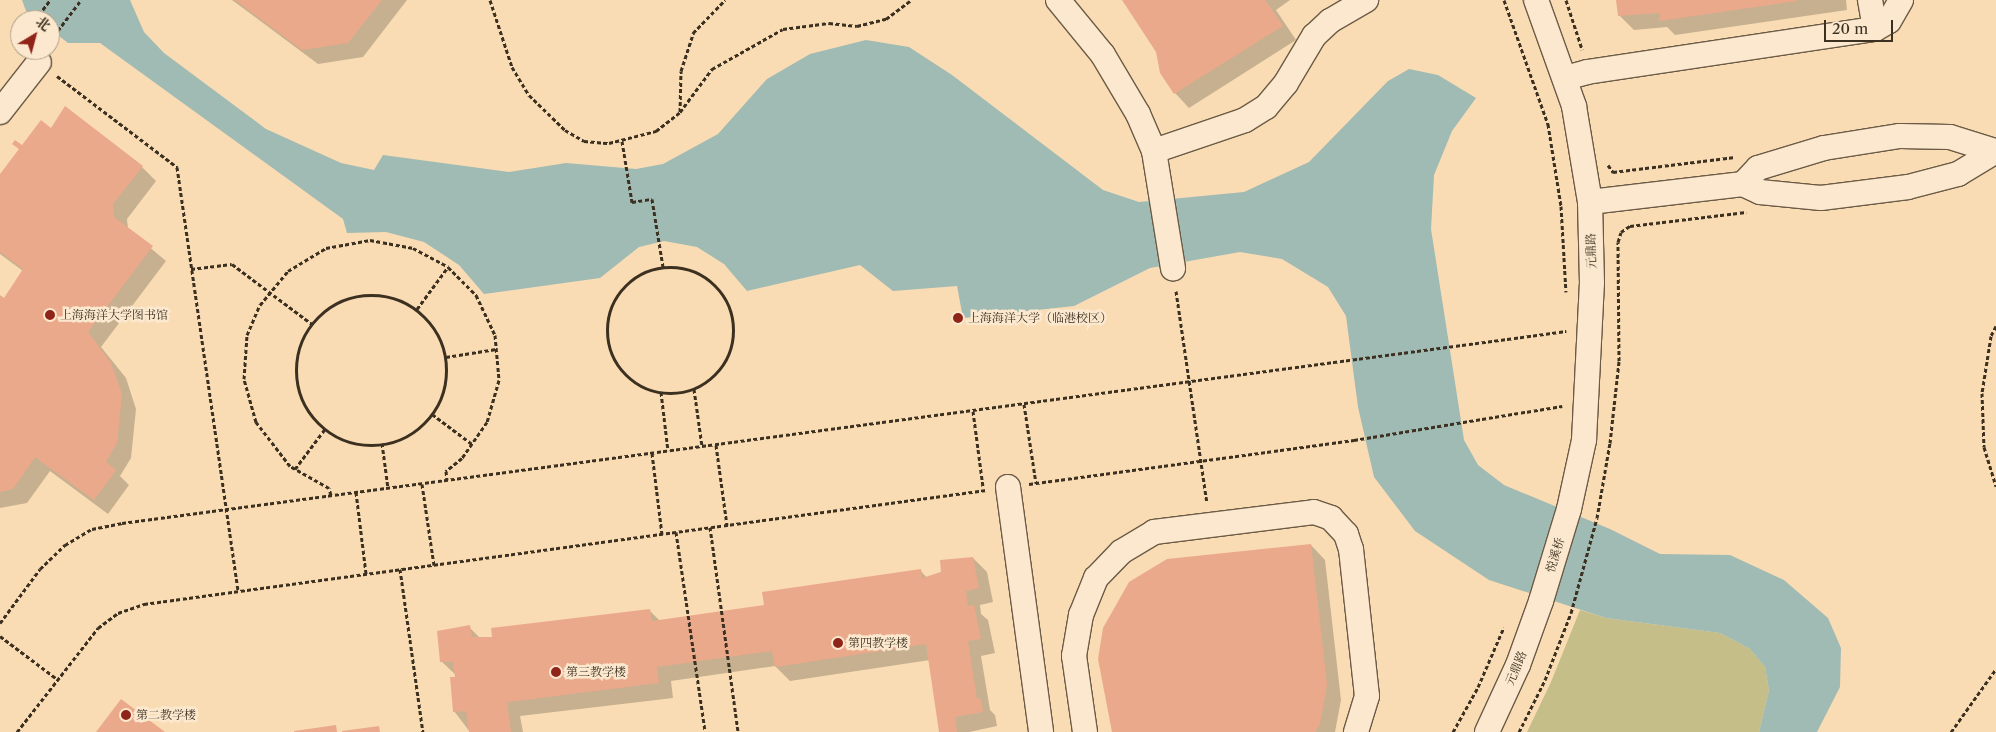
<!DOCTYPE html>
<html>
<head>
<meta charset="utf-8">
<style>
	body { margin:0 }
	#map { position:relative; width:1996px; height:732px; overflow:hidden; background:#f9dcb3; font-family:"Libre Caslon Text","Noto Serif SC",serif }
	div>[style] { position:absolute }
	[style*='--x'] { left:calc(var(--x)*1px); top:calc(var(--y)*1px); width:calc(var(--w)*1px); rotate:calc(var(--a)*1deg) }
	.green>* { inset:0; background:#c5be88 }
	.water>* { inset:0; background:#a0bab4 }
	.shadow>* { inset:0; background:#0003 }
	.building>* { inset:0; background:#eba98c }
	.path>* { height:3px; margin-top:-1.5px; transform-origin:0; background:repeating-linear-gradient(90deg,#3c3021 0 4px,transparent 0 6.5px) }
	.path>.ring { margin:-1.5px; padding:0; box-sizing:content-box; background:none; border:3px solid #3c3021; border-radius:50% }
	.roads { filter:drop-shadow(1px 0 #6b5b46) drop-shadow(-1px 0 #6b5b46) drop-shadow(0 1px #6b5b46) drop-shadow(0 -1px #6b5b46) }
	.minor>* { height:24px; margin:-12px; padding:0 12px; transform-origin:12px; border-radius:12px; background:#fbe8ce }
	.dots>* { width:14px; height:14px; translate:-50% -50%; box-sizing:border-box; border:2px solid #fbe8ce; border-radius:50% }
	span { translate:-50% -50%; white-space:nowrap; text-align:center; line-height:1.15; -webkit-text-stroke:5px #fbe8ce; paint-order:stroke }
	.street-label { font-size:12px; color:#3c3021 }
	.poi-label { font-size:12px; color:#3c3021 }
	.left { translate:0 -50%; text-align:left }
	.north { position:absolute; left:10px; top:10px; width:50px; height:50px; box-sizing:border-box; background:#fbe8ce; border:1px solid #af9e89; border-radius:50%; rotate:37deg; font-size:14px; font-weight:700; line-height:20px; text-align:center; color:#3c3021 }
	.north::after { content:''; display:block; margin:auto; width:18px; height:22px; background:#8f2418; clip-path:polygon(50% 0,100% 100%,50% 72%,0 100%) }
	.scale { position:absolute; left:1824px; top:20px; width:69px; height:22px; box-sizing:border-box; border:2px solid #3c3021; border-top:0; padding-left:6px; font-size:15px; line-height:18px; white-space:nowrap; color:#3c3021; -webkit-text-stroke:4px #fbe8ce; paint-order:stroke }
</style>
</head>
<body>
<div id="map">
	<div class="green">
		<i style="clip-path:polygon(1580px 610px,1606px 618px,1720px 633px,1750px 649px,1765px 667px,1769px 690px,1759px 732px,1527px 732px,1551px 682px)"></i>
	</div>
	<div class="water">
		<i style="clip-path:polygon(22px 0,130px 0,144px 32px,164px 53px,266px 129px,341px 163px,374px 170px,383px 155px,509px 172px,566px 163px,636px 169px,663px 164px,718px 134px,767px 79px,810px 54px,866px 40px,909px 47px,952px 75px,1103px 190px,1139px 202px,1244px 192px,1309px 162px,1388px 81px,1409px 69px,1438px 75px,1476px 98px,1452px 131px,1434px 175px,1431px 229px,1464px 440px,1478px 465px,1504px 485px,1610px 529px,1660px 554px,1730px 555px,1784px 580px,1828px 618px,1841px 648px,1840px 687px,1817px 732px,1759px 732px,1769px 690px,1765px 667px,1750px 649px,1720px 633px,1606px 618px,1489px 580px,1415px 531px,1374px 477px,1358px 407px,1346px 316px,1328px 287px,1282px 259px,1240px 252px,1150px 268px,1074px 306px,963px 318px,957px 286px,893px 291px,860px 265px,747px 291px,724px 264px,697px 247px,664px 241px,639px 247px,600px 278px,484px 294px,459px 265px,424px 242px,386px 232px,347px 233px,343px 219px,100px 43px,68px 43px,50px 29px,50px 20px,38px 20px,26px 11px)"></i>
	</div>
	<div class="shadow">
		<i style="clip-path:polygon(232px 0,407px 0,363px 57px,318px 64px)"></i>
		<i style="clip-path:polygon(1124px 0,1290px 0,1276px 10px,1296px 40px,1189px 108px,1175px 93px,1158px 52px)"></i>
		<i style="clip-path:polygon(1617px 0,1846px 0,1847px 10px,1675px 35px,1667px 27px,1634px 30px,1619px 15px)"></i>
		<i style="clip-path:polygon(51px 130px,142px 167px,156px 181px,127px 219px,128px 229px,166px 261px,101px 347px,126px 378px,136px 409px,131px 458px,120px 476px,129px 485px,108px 514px,50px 471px,27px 503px,0 508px,0 296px,4px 299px,23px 271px,0 254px,0 176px,20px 150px,14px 144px,22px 147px)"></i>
		<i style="clip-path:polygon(1311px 545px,1325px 560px,1341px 700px,1335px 732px,1113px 732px)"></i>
		<i style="clip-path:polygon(973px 558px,987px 572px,993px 602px,980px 605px,981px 614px,988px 620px,995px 653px,981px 656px,990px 710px,995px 715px,997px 726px,969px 732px,940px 732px,930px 660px,790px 681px,775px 666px,671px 681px,673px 698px,520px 716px,523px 732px,470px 732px,454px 711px,457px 676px,442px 662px,469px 627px,481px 639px,494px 639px,649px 610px,660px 621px,765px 606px,920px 570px,927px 578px)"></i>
	</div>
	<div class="building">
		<i style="clip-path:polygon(235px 0,382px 0,348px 43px,302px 50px)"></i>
		<i style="clip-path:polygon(1122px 0,1265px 0,1283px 26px,1174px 94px,1160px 73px,1156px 52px)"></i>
		<i style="clip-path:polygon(1616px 0,1797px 0,1797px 1px,1659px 21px,1660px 13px,1618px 16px)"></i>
		<i style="clip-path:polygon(65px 106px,143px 166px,113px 204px,114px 217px,153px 246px,88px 332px,111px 363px,122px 394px,117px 443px,106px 462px,116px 470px,94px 500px,35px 457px,13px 489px,0 492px,0 295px,4px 298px,23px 269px,0 252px,0 174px,19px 149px,12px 144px,15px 140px,22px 145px,41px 120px,51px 128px)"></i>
		<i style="clip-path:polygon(1311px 544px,1327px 685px,1320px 724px,1315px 732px,1112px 732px,1098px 659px,1103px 628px,1129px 582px,1167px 559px)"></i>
		<i style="clip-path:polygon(973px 557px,979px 588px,966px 591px,968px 606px,974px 605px,981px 639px,968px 641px,977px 699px,981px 699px,983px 712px,955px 717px,957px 732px,939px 732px,926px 644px,775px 667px,772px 651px,657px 667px,659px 683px,507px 702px,511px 732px,469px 732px,466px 711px,453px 712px,450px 677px,455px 677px,453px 662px,440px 662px,437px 631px,470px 625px,472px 637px,492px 637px,491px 628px,650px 609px,652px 621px,764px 605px,762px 592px,921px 569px,922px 578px,941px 572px,940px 560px)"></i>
		<i style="clip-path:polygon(121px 699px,165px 732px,96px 732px)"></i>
		<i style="clip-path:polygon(336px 725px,337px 732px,294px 732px,294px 731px)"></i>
		<i style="clip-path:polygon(379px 726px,380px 732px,342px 732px,342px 731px)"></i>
	</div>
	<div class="path">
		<i style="--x:490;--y:0;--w:71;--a:71.8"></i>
		<i style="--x:512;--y:67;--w:33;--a:59"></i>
		<i style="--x:529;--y:95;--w:50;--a:44.2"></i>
		<i style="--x:565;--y:130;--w:22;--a:30"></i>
		<i style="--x:584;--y:141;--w:25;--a:5"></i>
		<i style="--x:609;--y:143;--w:49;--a:-14.3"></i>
		<i style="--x:656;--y:131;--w:31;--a:-38"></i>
		<i style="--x:680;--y:112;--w:54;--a:-53.3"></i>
		<i style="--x:712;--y:69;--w:81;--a:-29.4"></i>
		<i style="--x:783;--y:29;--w:46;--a:-7.4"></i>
		<i style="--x:829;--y:23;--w:28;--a:6"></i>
		<i style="--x:857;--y:26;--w:30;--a:-14"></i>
		<i style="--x:886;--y:19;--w:31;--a:-37"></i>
		<i style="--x:1504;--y:0;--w:132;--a:70.5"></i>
		<i style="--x:1548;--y:124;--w:83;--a:81"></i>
		<i style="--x:1561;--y:206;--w:86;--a:86.7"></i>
		<i style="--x:1566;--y:0;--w:52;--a:71.9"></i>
		<i style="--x:35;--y:20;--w:25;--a:-53"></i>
		<i style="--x:50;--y:41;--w:51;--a:-52.9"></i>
		<i style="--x:57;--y:76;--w:151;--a:37.2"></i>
		<i style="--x:177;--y:167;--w:428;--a:81.8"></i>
		<i style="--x:680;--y:112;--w:41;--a:-88.6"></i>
		<i style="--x:681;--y:71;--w:40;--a:-72"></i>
		<i style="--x:693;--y:33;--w:46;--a:-45.9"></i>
		<i style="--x:622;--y:141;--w:62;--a:80.7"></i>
		<i style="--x:632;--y:202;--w:20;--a:-9"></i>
		<i style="--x:652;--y:199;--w:69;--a:80.8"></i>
		<i style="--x:1608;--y:165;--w:9;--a:54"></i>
		<i style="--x:1613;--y:172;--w:123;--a:-7"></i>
		<i class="ring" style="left:607px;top:267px;width:123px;height:123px"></i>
		<i style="--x:191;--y:269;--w:41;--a:-7"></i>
		<i style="--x:232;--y:264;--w:100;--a:36.9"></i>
		<i style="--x:1176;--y:291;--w:214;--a:81.7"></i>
		<i class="ring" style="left:296px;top:295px;width:147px;height:147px"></i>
		<i style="--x:417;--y:309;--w:52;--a:-53.6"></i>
		<i style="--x:1996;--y:326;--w:11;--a:117"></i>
		<i style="--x:1991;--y:336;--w:58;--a:99"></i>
		<i style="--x:1982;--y:393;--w:54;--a:87.9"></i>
		<i style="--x:1984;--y:447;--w:41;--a:72.9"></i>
		<i style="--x:446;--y:357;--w:51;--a:-9.1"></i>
		<i style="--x:694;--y:389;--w:58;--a:82"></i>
		<i style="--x:661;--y:392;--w:59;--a:83.2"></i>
		<i style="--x:1024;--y:404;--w:80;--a:81.4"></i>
		<i style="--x:973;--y:411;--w:77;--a:82.5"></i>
		<i style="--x:432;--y:414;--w:50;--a:36.9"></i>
		<i style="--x:382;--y:443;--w:45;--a:82.4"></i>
		<i style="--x:716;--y:445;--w:81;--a:82.2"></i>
		<i style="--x:652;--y:453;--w:82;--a:83"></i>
		<i style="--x:295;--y:469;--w:50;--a:-53.1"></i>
		<i style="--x:422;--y:484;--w:82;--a:81.6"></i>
		<i style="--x:1029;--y:484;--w:328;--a:-7.7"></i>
		<i style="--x:1354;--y:440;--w:211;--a:-9.3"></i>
		<i style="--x:356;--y:492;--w:83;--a:83"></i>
		<i style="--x:331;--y:495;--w:7;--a:-106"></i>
		<i style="--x:329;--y:488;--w:45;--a:-150.6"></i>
		<i style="--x:290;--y:466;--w:56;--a:-127.7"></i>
		<i style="--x:256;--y:422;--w:45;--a:-105.6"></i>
		<i style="--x:244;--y:379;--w:44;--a:-86.1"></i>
		<i style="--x:247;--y:335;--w:33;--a:-67"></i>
		<i style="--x:260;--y:305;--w:44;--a:-50.5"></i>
		<i style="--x:288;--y:271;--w:44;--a:-31.2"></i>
		<i style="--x:326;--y:248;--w:45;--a:-10.3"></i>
		<i style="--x:370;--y:240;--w:44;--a:10.5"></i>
		<i style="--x:413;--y:248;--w:40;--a:28"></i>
		<i style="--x:448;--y:267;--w:40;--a:45"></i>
		<i style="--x:476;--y:295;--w:44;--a:64.6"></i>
		<i style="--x:495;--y:335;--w:45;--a:84.9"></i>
		<i style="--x:499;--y:380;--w:44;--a:105.9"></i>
		<i style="--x:487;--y:422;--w:44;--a:124.8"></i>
		<i style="--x:462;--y:458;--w:21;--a:141"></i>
		<i style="--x:446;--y:471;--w:9;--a:84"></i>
		<i style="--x:710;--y:527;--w:207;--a:82.2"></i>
		<i style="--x:676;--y:532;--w:202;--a:81.7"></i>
		<i style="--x:400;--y:569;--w:165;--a:82"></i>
		<i style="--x:0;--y:623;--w:67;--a:-53.5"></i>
		<i style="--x:40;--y:569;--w:35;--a:-44"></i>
		<i style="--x:65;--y:545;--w:31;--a:-31"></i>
		<i style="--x:92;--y:529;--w:31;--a:-11"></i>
		<i style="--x:122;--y:523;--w:1457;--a:-7.57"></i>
		<i style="--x:0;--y:636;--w:71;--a:37"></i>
		<i style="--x:17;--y:732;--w:132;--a:-52.1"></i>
		<i style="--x:98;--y:628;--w:25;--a:-37"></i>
		<i style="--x:118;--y:613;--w:28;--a:-19"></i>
		<i style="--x:144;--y:604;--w:850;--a:-7.71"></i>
		<i style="--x:1453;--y:732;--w:51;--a:-60.9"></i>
		<i style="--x:1478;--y:687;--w:65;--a:-66.6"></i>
		<i style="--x:1519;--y:732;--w:58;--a:-63.4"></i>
		<i style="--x:1545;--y:680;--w:72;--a:-68.8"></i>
		<i style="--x:1571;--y:613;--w:98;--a:-74.7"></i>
		<i style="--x:1597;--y:518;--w:76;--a:-80.2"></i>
		<i style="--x:1610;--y:443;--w:82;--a:-83.7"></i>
		<i style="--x:1619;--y:361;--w:119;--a:-90.5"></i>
		<i style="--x:1618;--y:242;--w:10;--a:-73"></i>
		<i style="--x:1621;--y:232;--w:11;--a:-34"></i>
		<i style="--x:1630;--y:226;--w:117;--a:-6.9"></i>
		<i style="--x:1951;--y:732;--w:77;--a:-54.5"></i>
	</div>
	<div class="roads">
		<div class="minor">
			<i style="--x:1058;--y:0;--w:71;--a:50.7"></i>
			<i style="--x:1103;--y:55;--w:69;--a:59.3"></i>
			<i style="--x:1138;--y:114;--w:40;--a:66.6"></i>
			<i style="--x:1154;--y:151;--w:119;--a:80.8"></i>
			<i style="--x:1870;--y:0;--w:29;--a:80"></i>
			<i style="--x:1565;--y:78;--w:23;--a:-15"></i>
			<i style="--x:1587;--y:72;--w:291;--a:-8.5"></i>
			<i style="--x:1875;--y:29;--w:16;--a:-30"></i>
			<i style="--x:1889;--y:21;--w:24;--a:-60"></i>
			<i style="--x:0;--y:112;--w:63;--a:-52"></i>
			<i style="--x:1154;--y:151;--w:96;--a:-18.8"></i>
			<i style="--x:1245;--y:120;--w:25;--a:-32"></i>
			<i style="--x:1266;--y:107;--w:31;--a:-50"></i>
			<i style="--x:1286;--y:83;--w:55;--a:-59.2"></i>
			<i style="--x:1314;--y:36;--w:22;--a:-43"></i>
			<i style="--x:1330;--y:21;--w:42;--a:-30.3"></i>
			<i style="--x:1743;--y:184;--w:22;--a:-47"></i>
			<i style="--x:1758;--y:168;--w:69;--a:-16.9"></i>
			<i style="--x:1824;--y:148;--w:77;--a:-9"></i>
			<i style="--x:1900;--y:136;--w:50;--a:1.1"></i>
			<i style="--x:1950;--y:137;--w:47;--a:17.3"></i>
			<i style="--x:1590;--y:202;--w:154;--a:-6.7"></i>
			<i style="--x:1743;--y:184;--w:19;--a:25"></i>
			<i style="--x:1760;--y:192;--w:61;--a:5.6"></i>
			<i style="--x:1821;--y:198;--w:88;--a:-7.2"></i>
			<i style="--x:1908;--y:187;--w:52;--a:-14.6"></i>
			<i style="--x:1958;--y:174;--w:44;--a:-31.2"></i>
			<i style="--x:1008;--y:487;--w:247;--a:82.3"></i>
			<i style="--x:1085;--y:732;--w:77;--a:-98.2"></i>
			<i style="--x:1074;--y:656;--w:42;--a:-80.3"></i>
			<i style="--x:1081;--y:615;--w:40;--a:-68"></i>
			<i style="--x:1096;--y:578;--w:36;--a:-46"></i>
			<i style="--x:1121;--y:552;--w:39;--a:-31"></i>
			<i style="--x:1154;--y:532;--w:161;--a:-7.1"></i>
			<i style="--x:1314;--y:512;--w:18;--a:19"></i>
			<i style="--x:1331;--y:518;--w:22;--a:47"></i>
			<i style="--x:1346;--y:534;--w:16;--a:72"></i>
			<i style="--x:1351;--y:549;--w:148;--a:83.8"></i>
			<i style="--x:1367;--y:696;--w:38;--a:107"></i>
			<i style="--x:1487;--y:732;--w:74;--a:-65.2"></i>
			<i style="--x:1518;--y:665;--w:68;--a:-70.2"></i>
			<i style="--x:1541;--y:601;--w:96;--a:-73.1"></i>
			<i style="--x:1569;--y:509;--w:71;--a:-77.7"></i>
			<i style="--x:1584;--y:440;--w:157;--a:-87.1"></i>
			<i style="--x:1592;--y:283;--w:81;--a:-91.4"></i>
			<i style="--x:1590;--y:202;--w:97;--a:-99.5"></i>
			<i style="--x:1574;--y:106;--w:113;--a:-109.7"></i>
		</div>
	</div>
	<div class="dots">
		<i style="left:50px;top:315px;background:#8f2418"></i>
		<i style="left:958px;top:318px;background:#8f2418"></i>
		<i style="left:838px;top:643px;background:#8f2418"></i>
		<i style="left:556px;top:672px;background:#8f2418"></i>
		<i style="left:126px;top:715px;background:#8f2418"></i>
	</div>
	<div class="street-label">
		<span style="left:1591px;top:251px;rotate:-91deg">元鼎路</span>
		<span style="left:1555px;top:555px;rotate:-73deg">悦溪桥</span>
		<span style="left:1516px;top:668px;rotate:-67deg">元鼎路</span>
	</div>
	<div class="poi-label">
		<span class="left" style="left:60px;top:315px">上海海洋大学图书馆</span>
		<span class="left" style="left:968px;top:318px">上海海洋大学（临港校区）</span>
		<span class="left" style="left:848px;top:643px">第四教学楼</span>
		<span class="left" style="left:566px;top:672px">第三教学楼</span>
		<span class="left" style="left:136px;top:715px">第二教学楼</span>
	</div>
	<div class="north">北</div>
	<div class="scale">20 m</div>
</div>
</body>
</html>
